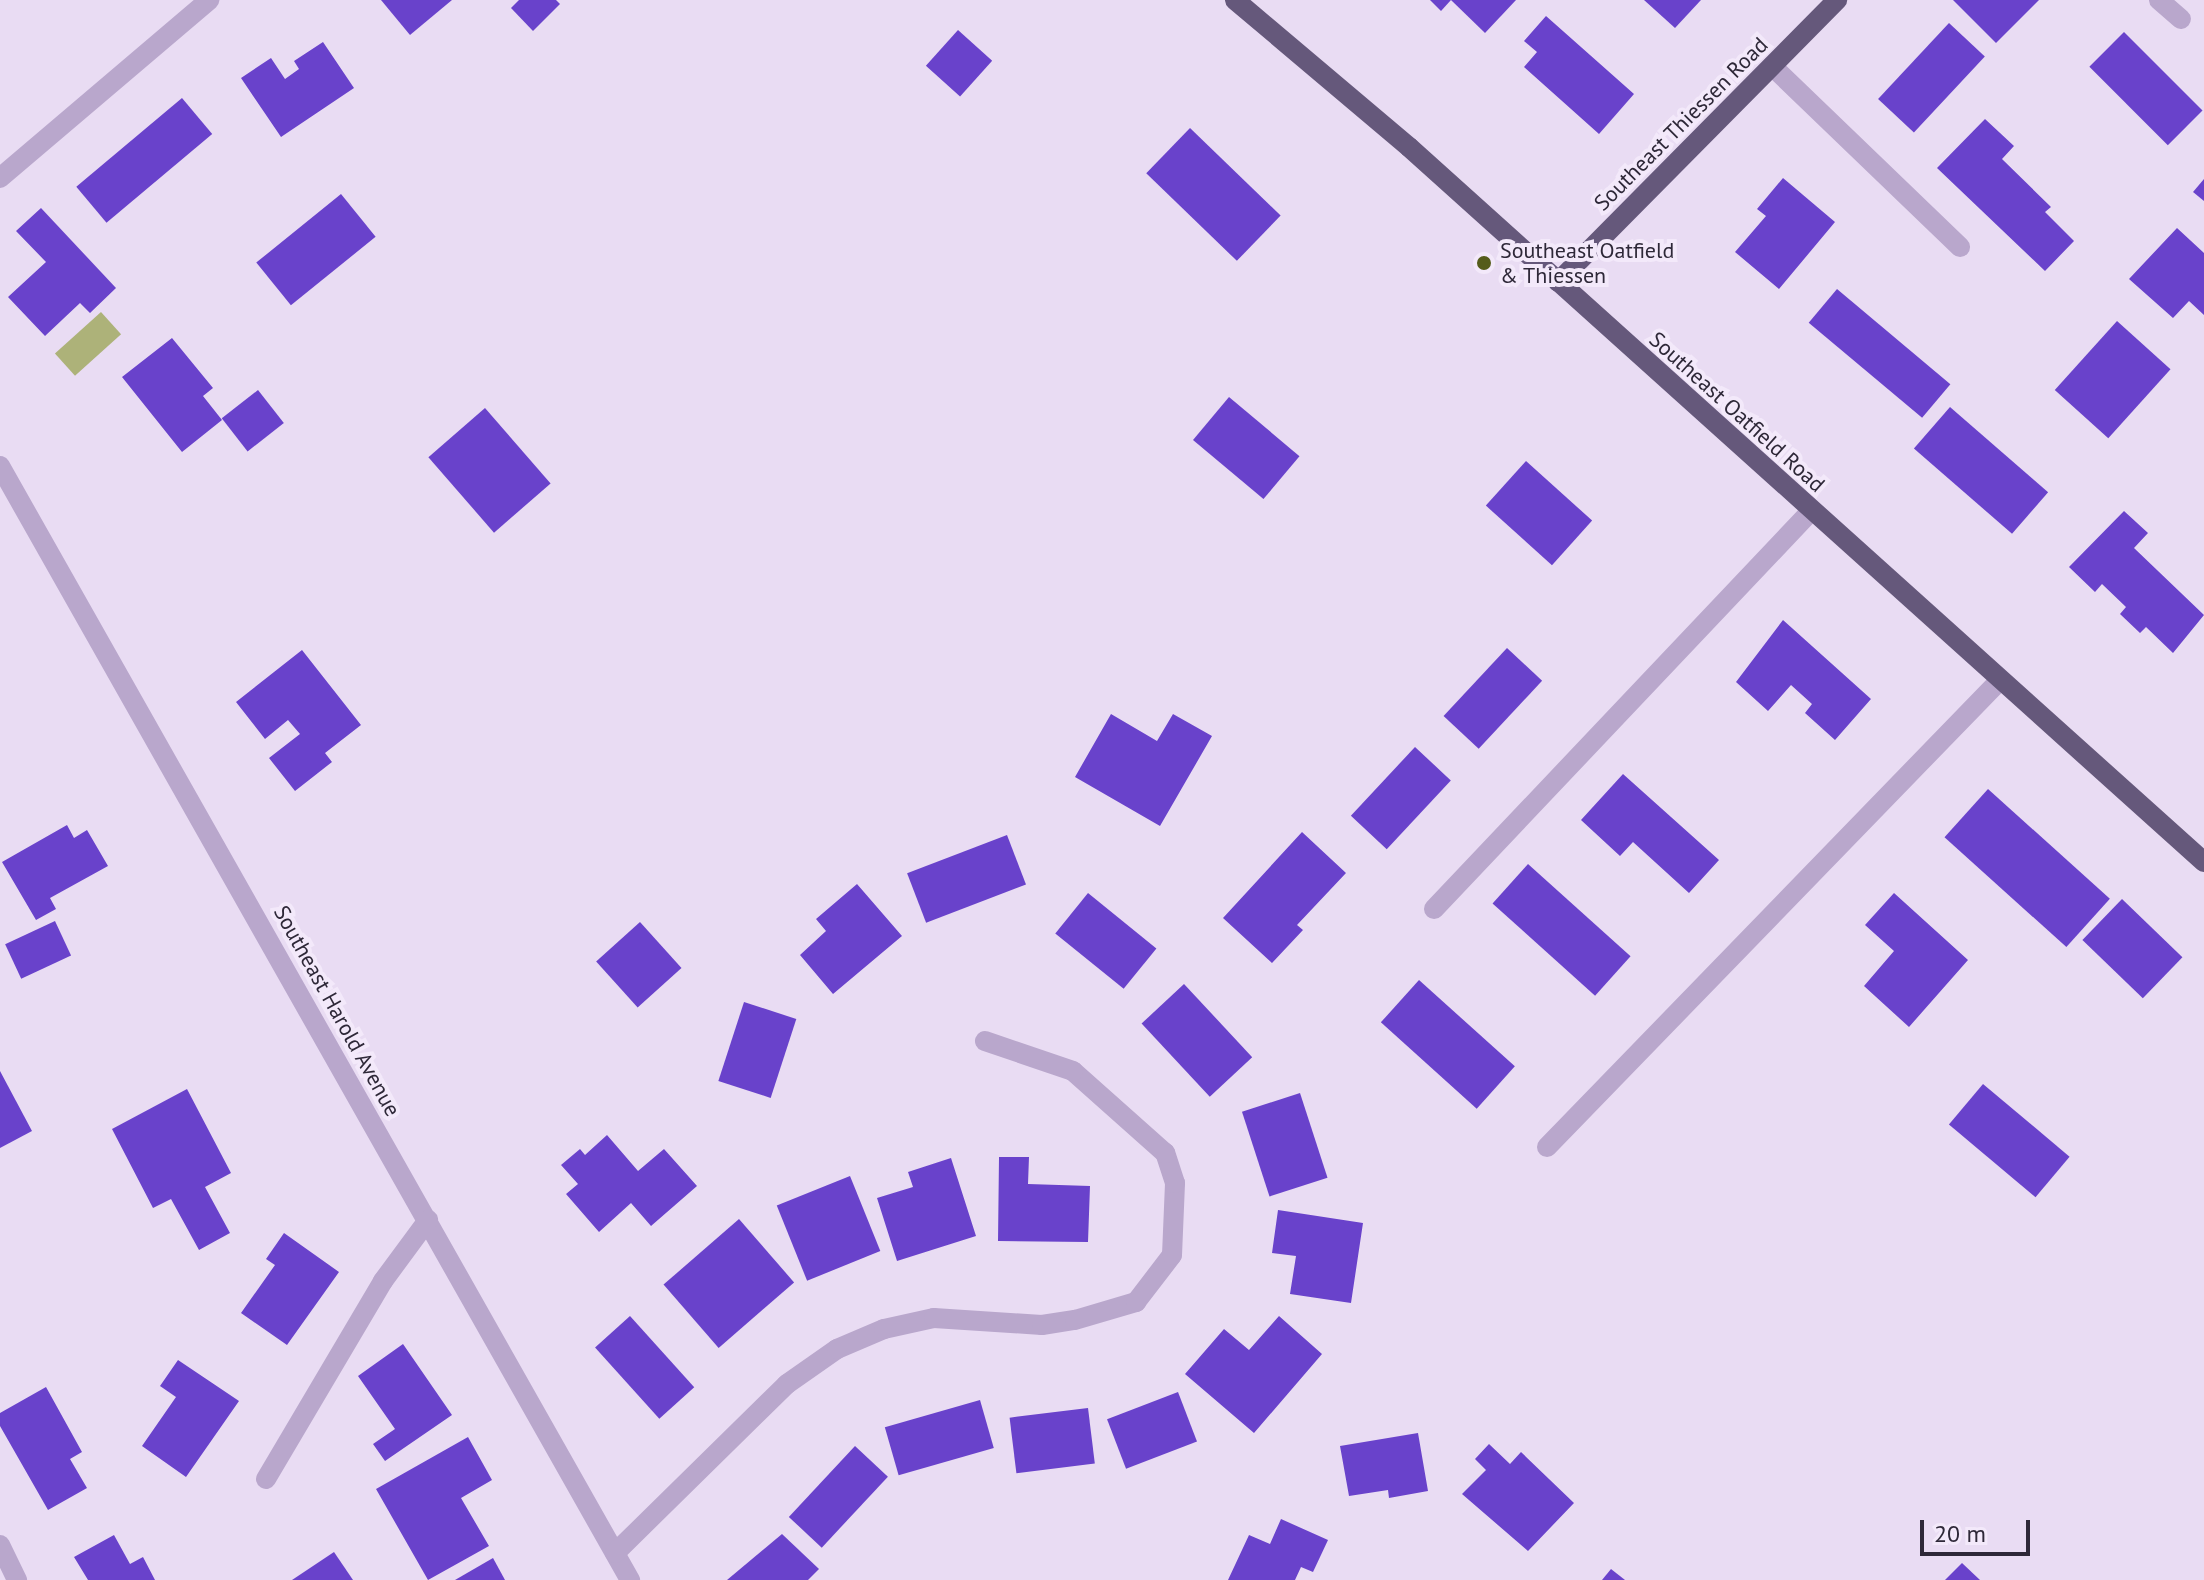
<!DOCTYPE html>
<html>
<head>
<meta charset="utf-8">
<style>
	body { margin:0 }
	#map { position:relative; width:2204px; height:1580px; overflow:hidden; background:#e9dcf3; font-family:"PT Sans",sans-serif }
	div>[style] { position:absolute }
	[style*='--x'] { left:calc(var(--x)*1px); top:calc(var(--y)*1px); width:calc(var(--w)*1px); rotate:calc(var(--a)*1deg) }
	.water>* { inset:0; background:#adb279; transform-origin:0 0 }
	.building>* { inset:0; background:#6942cb; transform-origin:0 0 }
	.minor>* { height:20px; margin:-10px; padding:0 10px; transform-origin:10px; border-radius:10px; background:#b9a7cc }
	.major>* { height:20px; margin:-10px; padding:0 10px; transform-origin:10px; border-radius:10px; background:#65587b }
	.dots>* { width:22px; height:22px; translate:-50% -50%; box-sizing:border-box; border:4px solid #f3e9fa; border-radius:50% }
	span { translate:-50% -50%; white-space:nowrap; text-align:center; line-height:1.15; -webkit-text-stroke:8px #f3e9fa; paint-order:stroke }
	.street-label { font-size:22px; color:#2e2838 }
	.poi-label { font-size:22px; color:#2e2838 }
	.left { translate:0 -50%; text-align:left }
	.scale { position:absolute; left:1920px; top:1520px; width:110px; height:36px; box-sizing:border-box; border:4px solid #2e2838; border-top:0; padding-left:10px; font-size:24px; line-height:28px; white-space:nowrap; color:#2e2838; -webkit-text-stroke:6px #f3e9fa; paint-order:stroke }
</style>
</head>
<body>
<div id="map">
	<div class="water">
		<i style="left:101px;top:312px;width:30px;height:62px;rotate:48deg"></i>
	</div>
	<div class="building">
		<i style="clip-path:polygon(381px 0,452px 0,410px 35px)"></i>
		<i style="clip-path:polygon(519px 0,556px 0,560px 4px,533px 31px,511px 8px)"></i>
		<i style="clip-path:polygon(1430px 0,1451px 0,1441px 11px)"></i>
		<i style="clip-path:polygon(1451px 0,1516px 0,1485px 33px)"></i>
		<i style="clip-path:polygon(1644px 0,1701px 0,1675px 28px)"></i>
		<i style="clip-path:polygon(1953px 0,2039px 0,1996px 43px)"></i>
		<i style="clip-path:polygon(1546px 16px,1634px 94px,1599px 134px,1524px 67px,1537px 52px,1524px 41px)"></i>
		<i style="left:1949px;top:23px;width:49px;height:104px;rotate:43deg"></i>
		<i style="left:958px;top:30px;width:46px;height:48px;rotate:42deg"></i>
		<i style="left:2124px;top:32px;width:111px;height:49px;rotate:45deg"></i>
		<i style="clip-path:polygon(323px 42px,354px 88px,281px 137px,241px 78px,271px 58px,285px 79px,299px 69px,294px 61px)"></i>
		<i style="left:182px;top:98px;width:47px;height:138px;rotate:50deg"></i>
		<i style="clip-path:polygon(1985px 119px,2014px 146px,2002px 159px,2051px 207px,2045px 212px,2074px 241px,2045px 271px,1937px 168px)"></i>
		<i style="left:1190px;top:128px;width:126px;height:63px;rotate:44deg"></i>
		<i style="clip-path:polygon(1783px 178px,1835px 222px,1779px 289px,1735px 252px,1766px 216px,1757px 209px)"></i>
		<i style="clip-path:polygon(2204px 179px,2204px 201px,2193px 192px)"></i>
		<i style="left:341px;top:194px;width:55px;height:109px;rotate:51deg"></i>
		<i style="clip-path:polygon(41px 208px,116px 288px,90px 313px,80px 303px,45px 336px,8px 297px,46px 262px,16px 231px)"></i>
		<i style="clip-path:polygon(2177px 228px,2204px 253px,2204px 315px,2189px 301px,2173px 318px,2129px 279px)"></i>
		<i style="left:1837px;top:289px;width:148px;height:44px;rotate:40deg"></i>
		<i style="left:2117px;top:321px;width:72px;height:93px;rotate:42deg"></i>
		<i style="clip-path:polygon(172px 338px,213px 388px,203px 396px,222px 420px,182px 452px,122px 377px)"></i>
		<i style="left:258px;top:390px;width:42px;height:46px;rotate:52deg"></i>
		<i style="left:1229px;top:397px;width:92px;height:56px;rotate:40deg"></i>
		<i style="left:1950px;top:407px;width:130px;height:55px;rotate:41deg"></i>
		<i style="left:485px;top:408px;width:100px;height:75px;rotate:49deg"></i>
		<i style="left:1526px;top:461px;width:89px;height:60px;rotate:42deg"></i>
		<i style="clip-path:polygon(2124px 511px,2148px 533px,2134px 548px,2204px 615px,2173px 653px,2146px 627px,2140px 633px,2120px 614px,2126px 607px,2102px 584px,2095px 592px,2069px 567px)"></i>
		<i style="clip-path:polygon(1783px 620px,1871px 699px,1835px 740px,1805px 713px,1812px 704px,1791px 685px,1768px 711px,1736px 682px)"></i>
		<i style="left:1507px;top:648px;width:48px;height:93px;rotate:43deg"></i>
		<i style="clip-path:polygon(302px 650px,361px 725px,325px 753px,332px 762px,295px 791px,269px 758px,300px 734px,288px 720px,265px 739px,236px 702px)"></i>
		<i style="clip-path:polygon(1111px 714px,1157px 741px,1173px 714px,1212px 736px,1160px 826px,1075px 777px)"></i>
		<i style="left:1415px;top:747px;width:49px;height:94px;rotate:43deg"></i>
		<i style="clip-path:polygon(1623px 774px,1719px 860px,1689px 893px,1633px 842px,1620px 856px,1581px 820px)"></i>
		<i style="left:1988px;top:789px;width:164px;height:65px;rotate:42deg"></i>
		<i style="clip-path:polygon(67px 825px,74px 838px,87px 830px,108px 866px,50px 898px,56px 909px,36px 920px,2px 862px)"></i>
		<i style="clip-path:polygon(1302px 832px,1346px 873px,1297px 925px,1303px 930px,1272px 963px,1223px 918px)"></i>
		<i style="left:1007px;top:835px;width:53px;height:107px;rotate:69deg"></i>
		<i style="left:1528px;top:864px;width:138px;height:53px;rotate:42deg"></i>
		<i style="clip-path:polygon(857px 884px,902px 936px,833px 994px,800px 955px,826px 931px,816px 919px)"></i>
		<i style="left:1088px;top:893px;width:88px;height:52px;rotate:39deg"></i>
		<i style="clip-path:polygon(1894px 893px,1968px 960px,1909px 1027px,1864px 986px,1894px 951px,1865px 925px)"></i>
		<i style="left:2122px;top:899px;width:84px;height:57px;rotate:44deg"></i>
		<i style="left:55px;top:921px;width:38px;height:55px;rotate:65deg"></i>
		<i style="left:640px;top:922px;width:62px;height:59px;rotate:48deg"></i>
		<i style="left:1419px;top:980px;width:129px;height:57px;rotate:42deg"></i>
		<i style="left:1184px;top:984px;width:100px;height:58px;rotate:47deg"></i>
		<i style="left:744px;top:1002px;width:55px;height:83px;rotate:18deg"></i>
		<i style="clip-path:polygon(0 1071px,32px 1131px,0 1148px)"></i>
		<i style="left:1983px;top:1084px;width:113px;height:53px;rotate:40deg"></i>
		<i style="clip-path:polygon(187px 1089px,231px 1173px,205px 1187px,230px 1233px,199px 1250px,171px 1199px,153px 1208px,112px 1129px)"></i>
		<i style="left:1300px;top:1093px;width:89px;height:61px;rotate:72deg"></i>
		<i style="clip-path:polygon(607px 1135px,638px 1171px,664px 1149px,697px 1186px,651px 1226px,631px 1203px,599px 1232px,566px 1194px,578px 1184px,561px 1165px,580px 1149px,585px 1155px)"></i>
		<i style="clip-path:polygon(999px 1157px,1029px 1157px,1028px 1184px,1090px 1186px,1088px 1242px,998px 1241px)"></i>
		<i style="clip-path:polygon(951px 1158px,976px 1236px,897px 1261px,877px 1198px,913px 1187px,908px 1172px)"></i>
		<i style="left:850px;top:1176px;width:81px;height:79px;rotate:68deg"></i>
		<i style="clip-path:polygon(1278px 1210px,1363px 1223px,1351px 1303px,1290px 1294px,1296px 1256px,1272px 1253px)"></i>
		<i style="left:739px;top:1219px;width:84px;height:100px;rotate:49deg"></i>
		<i style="clip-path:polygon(284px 1233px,339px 1272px,287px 1345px,241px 1313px,275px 1265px,266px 1259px)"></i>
		<i style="left:630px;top:1316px;width:96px;height:47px;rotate:48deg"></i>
		<i style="clip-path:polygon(1279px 1316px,1322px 1354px,1254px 1433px,1185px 1374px,1224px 1329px,1249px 1350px)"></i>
		<i style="clip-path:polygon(403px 1344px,452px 1415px,385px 1461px,373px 1444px,395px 1429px,358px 1376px)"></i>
		<i style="clip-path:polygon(178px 1360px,239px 1401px,186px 1477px,142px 1446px,176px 1397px,160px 1386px)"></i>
		<i style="clip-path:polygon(46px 1387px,82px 1452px,70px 1459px,87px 1488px,48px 1510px,0 1426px,0 1413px)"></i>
		<i style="left:1178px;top:1392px;width:53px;height:76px;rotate:69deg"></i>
		<i style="left:980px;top:1400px;width:50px;height:99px;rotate:74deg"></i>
		<i style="left:1088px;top:1408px;width:56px;height:79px;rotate:83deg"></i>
		<i style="clip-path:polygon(1418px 1433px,1428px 1491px,1389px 1498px,1388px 1490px,1349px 1496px,1340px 1446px)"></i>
		<i style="clip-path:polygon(468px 1437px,492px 1480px,461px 1498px,489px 1546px,428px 1580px,376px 1489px)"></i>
		<i style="clip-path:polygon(1489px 1444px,1510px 1464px,1521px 1452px,1574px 1503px,1528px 1551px,1462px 1494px,1486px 1470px,1475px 1459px)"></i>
		<i style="left:855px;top:1446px;width:45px;height:97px;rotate:43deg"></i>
		<i style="clip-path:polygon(1281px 1519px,1328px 1540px,1313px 1572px,1301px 1567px,1295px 1580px,1228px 1580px,1249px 1535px,1270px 1544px)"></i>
		<i style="clip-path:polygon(782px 1534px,819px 1569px,808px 1580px,727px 1580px)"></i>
		<i style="clip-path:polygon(114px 1535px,130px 1564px,143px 1557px,155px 1580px,88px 1580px,74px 1557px)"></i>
		<i style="clip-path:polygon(334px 1552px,353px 1580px,292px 1580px)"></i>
		<i style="clip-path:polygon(493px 1558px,505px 1580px,455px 1580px)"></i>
		<i style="clip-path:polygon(1962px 1563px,1980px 1580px,1945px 1580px)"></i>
		<i style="clip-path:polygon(1611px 1569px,1625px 1580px,1602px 1580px)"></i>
	</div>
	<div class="minor">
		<i style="--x:2159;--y:0;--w:29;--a:41"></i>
		<i style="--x:1772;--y:66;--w:261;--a:43.9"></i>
		<i style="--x:0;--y:178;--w:275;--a:-40.4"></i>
		<i style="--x:0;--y:466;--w:1280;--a:60.51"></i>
		<i style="--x:1434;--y:909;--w:548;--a:-46.55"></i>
		<i style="--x:1547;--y:1147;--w:649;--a:-45.87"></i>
		<i style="--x:266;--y:1479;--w:230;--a:-59.4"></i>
		<i style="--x:383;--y:1281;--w:76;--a:-53.6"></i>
		<i style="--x:0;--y:1545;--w:39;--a:64"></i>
		<i style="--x:615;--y:1553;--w:241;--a:-44.5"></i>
		<i style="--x:787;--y:1384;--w:61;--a:-35"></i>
		<i style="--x:837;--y:1349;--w:51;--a:-23.1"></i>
		<i style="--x:884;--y:1329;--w:51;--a:-12.4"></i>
		<i style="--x:934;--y:1318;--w:108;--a:3.7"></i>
		<i style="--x:1042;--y:1325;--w:33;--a:-9"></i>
		<i style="--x:1075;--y:1320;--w:64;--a:-16.4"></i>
		<i style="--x:1136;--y:1302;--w:59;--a:-52.5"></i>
		<i style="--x:1172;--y:1255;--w:72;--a:-87.6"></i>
		<i style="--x:1175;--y:1183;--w:32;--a:-108"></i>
		<i style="--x:1165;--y:1153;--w:123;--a:-138.3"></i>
		<i style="--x:1073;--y:1071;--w:93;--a:-161.2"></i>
	</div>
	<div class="major">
		<i style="--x:1235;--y:0;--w:228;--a:40.2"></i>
		<i style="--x:1409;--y:147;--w:1069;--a:41.97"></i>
		<i style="--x:1558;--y:282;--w:397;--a:-45.3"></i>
	</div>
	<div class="dots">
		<i style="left:1484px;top:263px;background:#555c1b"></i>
	</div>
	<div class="street-label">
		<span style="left:1681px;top:124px;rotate:-45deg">Southeast Thiessen Road</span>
		<span style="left:1737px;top:412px;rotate:42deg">Southeast Oatfield Road</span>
		<span style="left:337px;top:1011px;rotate:61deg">Southeast Harold Avenue</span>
	</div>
	<div class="poi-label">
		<span class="left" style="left:1500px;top:263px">Southeast Oatfield<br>&amp; Thiessen</span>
	</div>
	<div class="scale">20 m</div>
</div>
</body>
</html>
